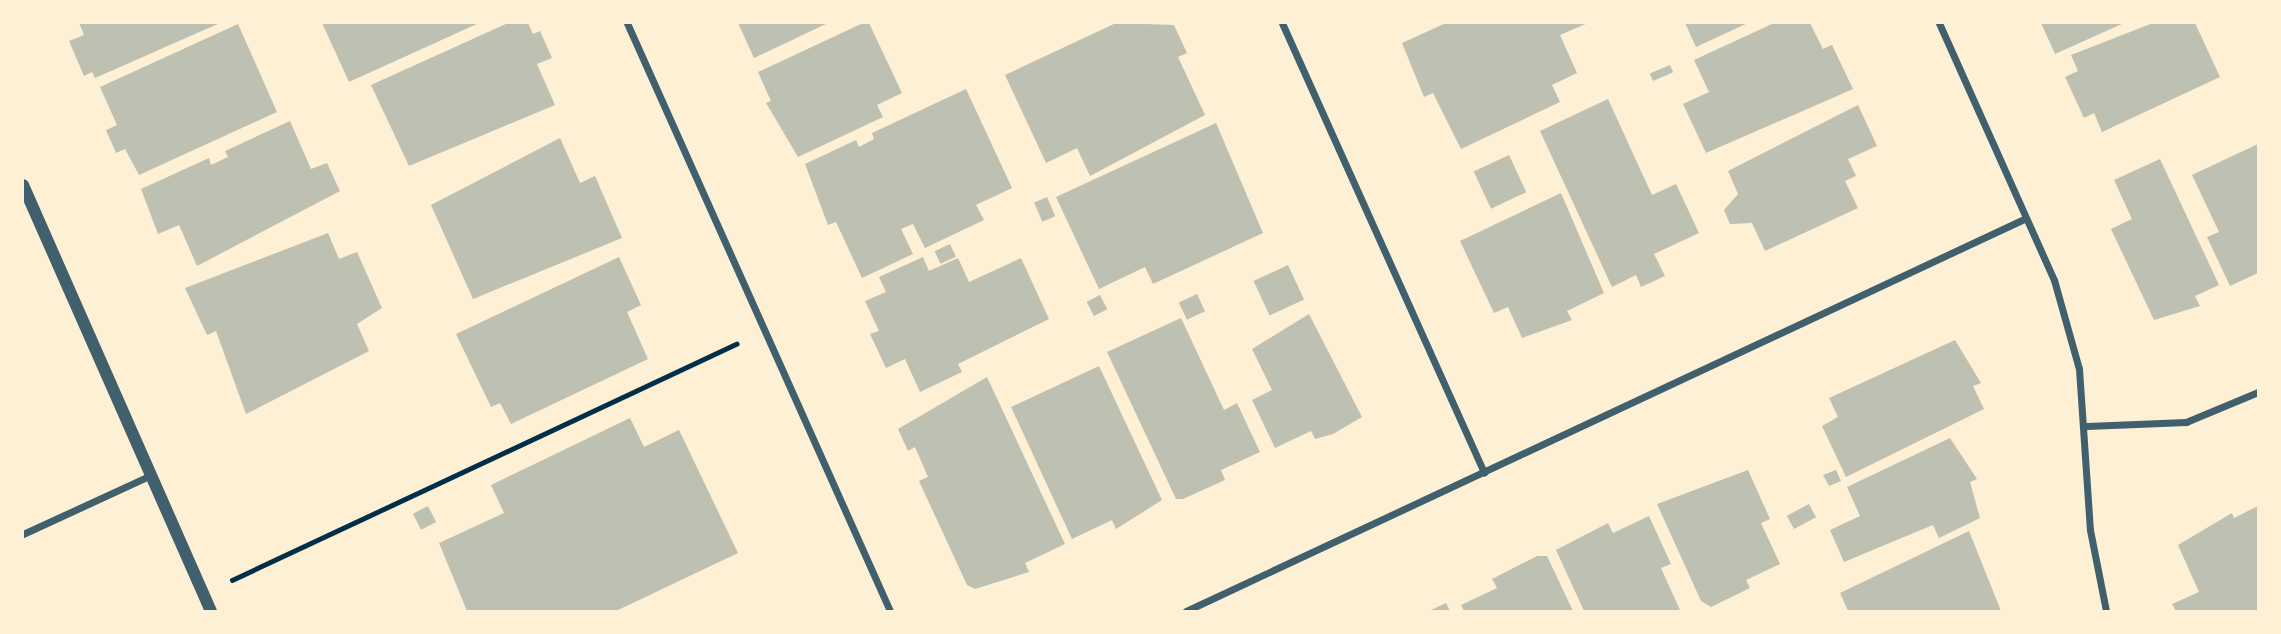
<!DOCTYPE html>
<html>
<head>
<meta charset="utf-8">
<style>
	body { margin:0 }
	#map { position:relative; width:2281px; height:634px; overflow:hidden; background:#fdf0d5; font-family:Roboto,sans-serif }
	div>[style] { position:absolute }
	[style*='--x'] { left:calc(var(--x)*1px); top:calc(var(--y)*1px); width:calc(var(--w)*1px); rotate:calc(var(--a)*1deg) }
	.building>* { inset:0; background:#bec0b2; transform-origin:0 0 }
	.path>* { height:4.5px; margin:-2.25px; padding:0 2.25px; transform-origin:2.25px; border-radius:2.25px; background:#003049 }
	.minor>* { height:7px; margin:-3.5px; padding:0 3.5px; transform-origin:3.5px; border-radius:3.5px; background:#3f606c }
	.tertiary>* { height:12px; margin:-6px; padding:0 6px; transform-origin:6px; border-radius:6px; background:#3f606c }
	span { translate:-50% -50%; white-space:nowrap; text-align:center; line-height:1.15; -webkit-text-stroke:5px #fdf0d5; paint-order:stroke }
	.frame { position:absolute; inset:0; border:24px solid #fdf0d5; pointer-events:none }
</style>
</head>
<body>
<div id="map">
	<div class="building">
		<i style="clip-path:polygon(79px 23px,220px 23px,95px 78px,92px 72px,84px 76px,69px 41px,84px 35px)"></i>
		<i style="clip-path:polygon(322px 23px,479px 23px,349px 82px)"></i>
		<i style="clip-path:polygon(508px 23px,528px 23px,533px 34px,540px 31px,552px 58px,537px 64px,555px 105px,409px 166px,371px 85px)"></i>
		<i style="clip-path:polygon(738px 23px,828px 23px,754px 58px)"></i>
		<i style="clip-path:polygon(863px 23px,869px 23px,902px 93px,877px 105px,883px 117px,798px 157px,766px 103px,771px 101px,758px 72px)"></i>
		<i style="clip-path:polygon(1116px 23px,1174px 25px,1187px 53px,1178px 57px,1205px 115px,1090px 176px,1077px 148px,1046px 163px,1005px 75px)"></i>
		<i style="clip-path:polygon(1446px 23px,1588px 23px,1560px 35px,1577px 73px,1552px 85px,1560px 102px,1461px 149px,1433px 93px,1424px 97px,1402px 43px)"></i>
		<i style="clip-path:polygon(1685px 23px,1748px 23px,1696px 47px)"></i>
		<i style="clip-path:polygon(1774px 23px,1810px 23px,1823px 49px,1832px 45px,1853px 89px,1706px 153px,1683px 104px,1709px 92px,1694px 60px)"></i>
		<i style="clip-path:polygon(2041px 23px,2124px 23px,2055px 54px)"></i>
		<i style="clip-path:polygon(2153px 23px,2195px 23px,2220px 77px,2102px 132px,2094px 113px,2084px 118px,2065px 77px,2078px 71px,2071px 55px)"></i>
		<i style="clip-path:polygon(238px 24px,277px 112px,139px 175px,125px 149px,116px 153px,106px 130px,117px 125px,100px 87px)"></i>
		<i style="left:1670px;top:65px;width:8px;height:22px;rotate:67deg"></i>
		<i style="clip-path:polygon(966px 89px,1012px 188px,976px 205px,984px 220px,925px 248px,913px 224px,901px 229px,913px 254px,862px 278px,836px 222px,828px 225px,805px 164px,856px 140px,859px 147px,874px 139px,872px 133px)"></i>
		<i style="clip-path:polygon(1608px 99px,1652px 195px,1676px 184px,1699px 233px,1654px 254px,1665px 276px,1641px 287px,1636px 275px,1612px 287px,1540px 131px)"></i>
		<i style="clip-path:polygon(1858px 105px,1877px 146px,1848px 159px,1856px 176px,1845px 181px,1858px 208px,1765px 251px,1752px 223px,1730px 224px,1724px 210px,1738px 194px,1728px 171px)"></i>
		<i style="clip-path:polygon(290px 121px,311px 169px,327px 163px,340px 191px,197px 266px,179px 225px,158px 234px,141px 189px,209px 158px,211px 165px,228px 157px,225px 151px)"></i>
		<i style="clip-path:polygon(1216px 123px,1263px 233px,1153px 284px,1145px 267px,1099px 289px,1056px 197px)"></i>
		<i style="clip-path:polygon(560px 138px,580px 183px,595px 176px,622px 238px,473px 299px,431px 205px)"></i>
		<i style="clip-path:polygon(2258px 144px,2258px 273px,2230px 286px,2207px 237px,2219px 232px,2192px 175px)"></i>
		<i style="left:1509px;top:155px;width:41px;height:39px;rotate:65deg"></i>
		<i style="clip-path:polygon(2160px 159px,2219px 285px,2195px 296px,2200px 306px,2154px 320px,2111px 229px,2132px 219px,2114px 180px)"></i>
		<i style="clip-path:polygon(1561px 193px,1604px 293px,1567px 311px,1572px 320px,1522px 338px,1508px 307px,1494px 313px,1460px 241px)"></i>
		<i style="left:1047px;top:197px;width:21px;height:14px;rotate:67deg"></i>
		<i style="clip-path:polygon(328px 233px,339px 259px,357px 252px,382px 308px,357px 324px,369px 351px,246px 414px,216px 331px,207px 335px,185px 288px)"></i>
		<i style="left:950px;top:244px;width:14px;height:17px;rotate:65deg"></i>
		<i style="clip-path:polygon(619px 257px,641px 305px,627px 312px,648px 359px,511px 424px,500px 403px,491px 407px,456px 334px)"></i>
		<i style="clip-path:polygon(923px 257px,929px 271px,958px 258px,969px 282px,1021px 258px,1049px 319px,958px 364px,962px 372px,920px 392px,905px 359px,886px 368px,870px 334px,879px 331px,865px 301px,886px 292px,879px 277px)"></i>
		<i style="left:1288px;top:265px;width:38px;height:38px;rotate:65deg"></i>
		<i style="left:1197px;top:294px;width:19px;height:20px;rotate:65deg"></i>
		<i style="left:1100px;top:295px;width:16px;height:15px;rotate:63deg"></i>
		<i style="clip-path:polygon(1309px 314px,1362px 417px,1333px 434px,1315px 439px,1311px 431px,1275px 448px,1252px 400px,1272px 390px,1252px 349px)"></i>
		<i style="clip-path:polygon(1181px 318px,1224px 410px,1237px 403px,1260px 452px,1221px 470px,1225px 480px,1183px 499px,1176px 499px,1107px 352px)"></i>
		<i style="clip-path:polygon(1955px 340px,1981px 383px,1973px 386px,1984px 409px,1846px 477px,1822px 426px,1838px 417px,1829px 398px)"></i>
		<i style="clip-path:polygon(1099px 366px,1162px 500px,1116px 529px,1112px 520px,1072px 539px,1011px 407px)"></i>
		<i style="clip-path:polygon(987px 377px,1065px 544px,1025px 563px,1029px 572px,975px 589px,967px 585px,919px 481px,928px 477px,915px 447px,908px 451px,898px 429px)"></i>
		<i style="clip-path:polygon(630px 418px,644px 447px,679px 430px,738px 553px,616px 611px,467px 611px,439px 543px,504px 513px,491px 485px)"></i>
		<i style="clip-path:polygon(1950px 438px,1977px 479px,1970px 482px,1980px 518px,1939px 538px,1933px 525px,1844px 562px,1830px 530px,1860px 516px,1847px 487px)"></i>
		<i style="clip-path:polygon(1748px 470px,1770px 519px,1761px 523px,1780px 564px,1746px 580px,1750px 588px,1711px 607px,1701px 601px,1657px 504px)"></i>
		<i style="clip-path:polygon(1836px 470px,1841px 481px,1829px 486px,1823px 475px)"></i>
		<i style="left:1809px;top:504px;width:15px;height:25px;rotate:62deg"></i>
		<i style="left:428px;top:506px;width:18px;height:17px;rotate:63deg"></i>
		<i style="clip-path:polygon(2258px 506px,2258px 611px,2176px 611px,2172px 604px,2199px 592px,2178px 545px,2232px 513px,2234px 518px)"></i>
		<i style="clip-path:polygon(1649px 516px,1671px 564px,1661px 568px,1680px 610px,1584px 611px,1556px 550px,1608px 523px,1613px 533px)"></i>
		<i style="clip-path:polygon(1969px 531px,2001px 611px,1848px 611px,1840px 593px)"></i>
		<i style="clip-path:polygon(1537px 556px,1547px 556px,1573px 611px,1464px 611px,1461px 605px,1497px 588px,1492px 579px)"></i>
		<i style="clip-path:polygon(1446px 603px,1450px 611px,1429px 611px)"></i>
	</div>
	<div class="path">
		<i style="--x:232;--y:580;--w:557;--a:-25.09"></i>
	</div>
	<div class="minor">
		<i style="--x:627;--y:23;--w:644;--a:65.9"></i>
		<i style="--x:1282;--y:23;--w:493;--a:65.8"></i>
		<i style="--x:1939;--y:23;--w:282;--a:65.9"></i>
		<i style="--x:2054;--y:280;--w:92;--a:74.3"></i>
		<i style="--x:2079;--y:369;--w:161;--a:86.1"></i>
		<i style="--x:2090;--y:530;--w:83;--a:78.8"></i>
		<i style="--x:2087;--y:426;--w:99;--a:-2.3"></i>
		<i style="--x:2186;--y:422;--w:78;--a:-22.6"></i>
		<i style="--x:23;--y:534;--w:139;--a:-24.7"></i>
		<i style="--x:1186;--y:611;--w:927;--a:-25.07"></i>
	</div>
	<div class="tertiary">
		<i style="--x:23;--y:185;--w:466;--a:66.2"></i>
	</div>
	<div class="frame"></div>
</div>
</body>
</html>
